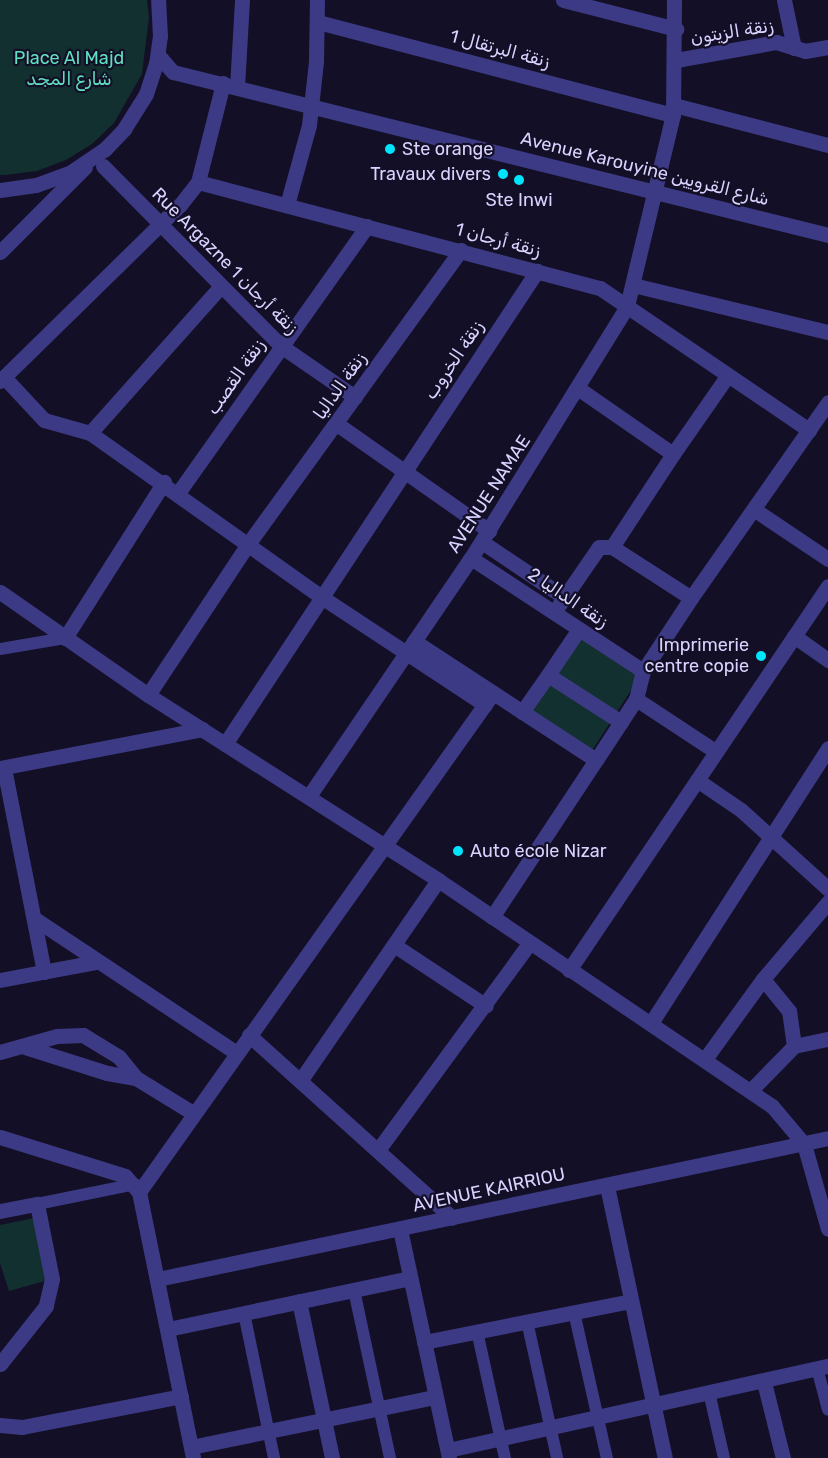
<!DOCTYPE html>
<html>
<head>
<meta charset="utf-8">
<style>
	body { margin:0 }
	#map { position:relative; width:828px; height:1458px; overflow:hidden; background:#130f26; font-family:Rubik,Cairo,sans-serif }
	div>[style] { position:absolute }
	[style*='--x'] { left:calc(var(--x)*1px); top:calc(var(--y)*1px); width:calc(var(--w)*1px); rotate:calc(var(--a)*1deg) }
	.green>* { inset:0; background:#12302f; transform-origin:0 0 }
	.pedestrian>* { height:12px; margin:-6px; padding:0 6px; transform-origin:6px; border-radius:6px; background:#3d3a85 }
	.minor>* { height:15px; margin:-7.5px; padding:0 7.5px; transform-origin:7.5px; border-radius:7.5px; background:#3d3a85 }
	.tertiary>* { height:15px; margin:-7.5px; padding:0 7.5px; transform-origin:7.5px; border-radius:7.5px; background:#3d3a85 }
	.dots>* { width:16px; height:16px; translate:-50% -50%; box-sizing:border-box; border:3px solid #130f26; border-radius:50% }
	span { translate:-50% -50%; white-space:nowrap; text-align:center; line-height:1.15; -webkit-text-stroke:4.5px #130f26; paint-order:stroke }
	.street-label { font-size:18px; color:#d9d4ff }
	.park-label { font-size:18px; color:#5fe0c0 }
	.poi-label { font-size:18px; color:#d9d4ff }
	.left { translate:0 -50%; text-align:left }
	.right { translate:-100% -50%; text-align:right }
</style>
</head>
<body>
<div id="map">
	<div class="green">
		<i style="clip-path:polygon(0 0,147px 0,149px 17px,142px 74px,114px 123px,92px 144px,66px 160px,37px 171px,6px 175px,0 175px)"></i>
		<i style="left:579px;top:629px;width:77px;height:101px;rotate:33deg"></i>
		<i style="clip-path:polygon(39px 1217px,52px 1279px,9px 1291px,0 1263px,0 1225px)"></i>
	</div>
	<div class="pedestrian">
		<i style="--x:0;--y:649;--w:66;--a:-9.6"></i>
		<i style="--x:37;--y:1204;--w:100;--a:-11.5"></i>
		<i style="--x:354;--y:1290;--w:172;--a:77.9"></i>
		<i style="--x:574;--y:1312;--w:150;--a:77.3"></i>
		<i style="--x:244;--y:1313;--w:148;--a:78.3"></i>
		<i style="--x:527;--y:1321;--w:140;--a:77.6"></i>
		<i style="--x:477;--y:1331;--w:130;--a:77.6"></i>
		<i style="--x:817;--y:1368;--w:43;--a:75.3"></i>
		<i style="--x:709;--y:1392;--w:68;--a:77.2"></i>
	</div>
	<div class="minor">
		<i style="--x:563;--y:0;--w:117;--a:14.4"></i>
		<i style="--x:784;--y:0;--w:49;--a:78.2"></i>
		<i style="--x:318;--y:22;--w:367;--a:14.7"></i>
		<i style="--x:676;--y:60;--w:102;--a:-10.2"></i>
		<i style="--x:776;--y:42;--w:30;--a:17"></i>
		<i style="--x:805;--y:51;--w:23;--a:-10"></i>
		<i style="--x:237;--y:87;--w:87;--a:-86.7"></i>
		<i style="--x:674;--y:105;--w:159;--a:14.6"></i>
		<i style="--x:103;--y:166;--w:253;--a:45.3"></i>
		<i style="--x:281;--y:346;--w:90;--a:34.6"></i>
		<i style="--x:198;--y:182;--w:102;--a:-75.8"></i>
		<i style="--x:287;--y:205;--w:83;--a:-74.6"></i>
		<i style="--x:309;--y:125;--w:63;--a:-83.7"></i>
		<i style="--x:316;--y:62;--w:62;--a:-89.1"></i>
		<i style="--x:0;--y:252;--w:120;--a:-45"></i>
		<i style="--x:633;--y:285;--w:201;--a:13.6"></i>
		<i style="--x:4;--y:377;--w:59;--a:47.1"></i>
		<i style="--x:44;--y:420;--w:48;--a:15.8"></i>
		<i style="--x:90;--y:433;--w:286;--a:35.3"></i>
		<i style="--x:323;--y:598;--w:194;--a:33.4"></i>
		<i style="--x:0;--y:381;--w:252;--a:-44.4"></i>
		<i style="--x:180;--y:205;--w:29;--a:-52"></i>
		<i style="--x:198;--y:182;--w:416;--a:14.8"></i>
		<i style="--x:600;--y:288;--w:253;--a:34.2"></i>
		<i style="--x:579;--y:389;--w:114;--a:34.7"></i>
		<i style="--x:673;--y:454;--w:111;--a:123.3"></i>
		<i style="--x:612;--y:547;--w:94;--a:32.8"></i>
		<i style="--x:337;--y:424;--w:186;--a:35.1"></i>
		<i style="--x:90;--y:433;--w:197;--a:-48.3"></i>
		<i style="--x:673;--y:454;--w:96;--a:-55.2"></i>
		<i style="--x:178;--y:493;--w:327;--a:-54.7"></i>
		<i style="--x:755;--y:510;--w:88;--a:33.9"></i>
		<i style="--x:482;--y:542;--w:99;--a:33.9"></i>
		<i style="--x:471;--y:558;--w:206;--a:33.3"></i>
		<i style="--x:0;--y:592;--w:180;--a:34.8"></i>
		<i style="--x:148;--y:695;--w:344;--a:32.5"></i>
		<i style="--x:438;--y:880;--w:403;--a:34.1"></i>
		<i style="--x:772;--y:1106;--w:50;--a:49.9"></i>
		<i style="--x:804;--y:1144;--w:88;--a:74.2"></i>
		<i style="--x:559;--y:605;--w:70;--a:-55.4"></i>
		<i style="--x:599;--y:547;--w:13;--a:0"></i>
		<i style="--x:794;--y:636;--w:42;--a:35.2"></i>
		<i style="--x:65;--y:638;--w:185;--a:-57.6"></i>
		<i style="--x:414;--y:641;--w:217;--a:33.2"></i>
		<i style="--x:596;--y:760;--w:73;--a:-56.7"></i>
		<i style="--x:636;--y:699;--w:29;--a:-76"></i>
		<i style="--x:643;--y:671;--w:87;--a:-56.7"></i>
		<i style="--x:691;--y:598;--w:239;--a:-55"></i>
		<i style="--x:548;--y:675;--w:55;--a:-56"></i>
		<i style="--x:148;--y:695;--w:181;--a:-56.5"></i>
		<i style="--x:248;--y:544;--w:363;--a:-54.1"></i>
		<i style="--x:636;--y:699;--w:95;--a:33.4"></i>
		<i style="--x:522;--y:712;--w:45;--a:-54.9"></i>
		<i style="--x:548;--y:675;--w:87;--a:32.8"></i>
		<i style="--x:225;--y:744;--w:567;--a:-56.59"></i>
		<i style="--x:0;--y:768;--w:206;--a:-10.9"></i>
		<i style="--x:4;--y:768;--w:208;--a:78.9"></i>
		<i style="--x:697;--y:780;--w:53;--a:34.3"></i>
		<i style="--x:741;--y:810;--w:118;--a:42.2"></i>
		<i style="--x:309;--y:796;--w:288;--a:-55.8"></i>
		<i style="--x:471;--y:558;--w:296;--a:-58.2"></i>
		<i style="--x:627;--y:306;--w:196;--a:-76.5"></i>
		<i style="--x:673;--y:115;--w:115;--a:-89.5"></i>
		<i style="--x:492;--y:917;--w:188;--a:-56.5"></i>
		<i style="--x:35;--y:919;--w:242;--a:33.6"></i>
		<i style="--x:394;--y:945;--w:110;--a:33.5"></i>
		<i style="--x:569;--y:970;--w:463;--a:-56"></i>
		<i style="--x:0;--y:980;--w:98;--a:-10.6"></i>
		<i style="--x:651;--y:1023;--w:327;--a:-57.2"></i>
		<i style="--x:249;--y:1035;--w:273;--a:42"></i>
		<i style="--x:794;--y:1046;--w:35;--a:-98"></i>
		<i style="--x:789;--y:1011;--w:41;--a:-129.1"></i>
		<i style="--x:763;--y:979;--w:101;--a:-49.8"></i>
		<i style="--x:25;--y:1047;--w:86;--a:17.6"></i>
		<i style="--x:107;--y:1073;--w:29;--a:10"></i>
		<i style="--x:0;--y:1052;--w:59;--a:-15.7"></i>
		<i style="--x:57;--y:1036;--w:26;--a:-2"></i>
		<i style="--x:83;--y:1035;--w:42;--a:31.4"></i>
		<i style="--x:119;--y:1057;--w:27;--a:51"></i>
		<i style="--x:136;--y:1078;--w:67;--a:31.6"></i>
		<i style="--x:705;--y:1059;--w:99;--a:-54.1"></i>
		<i style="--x:300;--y:1081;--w:244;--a:-55.5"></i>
		<i style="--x:750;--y:1091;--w:63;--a:-45.6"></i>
		<i style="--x:794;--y:1046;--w:35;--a:-12"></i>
		<i style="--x:0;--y:1137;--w:131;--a:17.3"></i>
		<i style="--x:125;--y:1176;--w:21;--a:49"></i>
		<i style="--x:139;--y:1192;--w:271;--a:78.5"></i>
		<i style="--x:378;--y:1150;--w:255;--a:-53.8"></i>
		<i style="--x:607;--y:1186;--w:278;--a:78"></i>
		<i style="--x:139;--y:1192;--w:612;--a:-54.65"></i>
		<i style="--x:0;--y:1211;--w:38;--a:-11"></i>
		<i style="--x:37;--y:1204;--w:76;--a:78.7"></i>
		<i style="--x:52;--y:1279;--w:28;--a:103"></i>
		<i style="--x:46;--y:1306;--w:74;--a:128.4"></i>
		<i style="--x:400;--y:1229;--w:234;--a:77.9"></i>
		<i style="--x:158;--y:1279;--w:685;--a:-11.88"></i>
		<i style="--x:299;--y:1301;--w:160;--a:78.1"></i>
		<i style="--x:168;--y:1329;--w:247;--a:-11.9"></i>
		<i style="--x:424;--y:1342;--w:211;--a:-11.2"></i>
		<i style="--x:764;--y:1382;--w:78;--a:76"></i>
		<i style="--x:0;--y:1425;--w:22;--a:5"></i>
		<i style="--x:22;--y:1427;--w:162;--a:-11"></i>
		<i style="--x:191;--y:1447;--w:249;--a:-11.6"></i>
		<i style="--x:448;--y:1450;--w:389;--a:-12.5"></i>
	</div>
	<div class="tertiary">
		<i style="--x:158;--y:55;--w:23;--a:49"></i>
		<i style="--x:173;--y:72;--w:675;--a:13.97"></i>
		<i style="--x:0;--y:190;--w:36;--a:-8"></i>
		<i style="--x:36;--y:185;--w:37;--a:-20"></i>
		<i style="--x:71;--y:172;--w:41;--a:-34.1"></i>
		<i style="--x:105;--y:149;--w:28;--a:-46"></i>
		<i style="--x:124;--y:129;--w:41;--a:-57.8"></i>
		<i style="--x:146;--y:94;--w:32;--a:-72"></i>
		<i style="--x:156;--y:64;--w:28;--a:-82"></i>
		<i style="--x:160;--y:36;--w:36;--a:-93"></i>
	</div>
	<div class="dots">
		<i style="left:390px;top:149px;background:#00e5ff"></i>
		<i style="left:503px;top:174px;background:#00e5ff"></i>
		<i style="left:519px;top:180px;background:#00e5ff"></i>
		<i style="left:761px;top:656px;background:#00e5ff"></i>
		<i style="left:458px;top:851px;background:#00e5ff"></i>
	</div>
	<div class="street-label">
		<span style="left:732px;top:32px;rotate:-9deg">زنقة الزيتون</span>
		<span style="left:500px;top:49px;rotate:15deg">زنقة البرتقال 1</span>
		<span style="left:645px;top:169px;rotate:14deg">Avenue Karouyine شارع القرويين</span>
		<span style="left:498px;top:240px;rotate:15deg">زنقة أرجان 1</span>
		<span style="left:225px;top:261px;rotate:45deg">Rue Argazne 1 زنقة أرجان</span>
		<span style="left:454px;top:360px;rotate:-56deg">زنقة الخروب</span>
		<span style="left:236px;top:377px;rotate:-55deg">زنقة القصب</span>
		<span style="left:340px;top:386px;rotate:-55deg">زنقة الداليا</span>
		<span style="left:489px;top:494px;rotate:-57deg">AVENUE NAMAE</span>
		<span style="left:568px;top:598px;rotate:34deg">زنقة الداليا 2</span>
		<span style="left:489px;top:1190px;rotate:-12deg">AVENUE KAIRRIOU</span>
	</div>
	<div class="park-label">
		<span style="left:69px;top:69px">Place Al Majd<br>شارع المجد</span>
	</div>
	<div class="poi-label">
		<span class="left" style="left:402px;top:149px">Ste orange</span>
		<span class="right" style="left:491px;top:174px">Travaux divers</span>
		<span style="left:519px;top:200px">Ste Inwi</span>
		<span class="right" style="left:749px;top:656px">Imprimerie<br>centre copie</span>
		<span class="left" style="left:470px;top:851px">Auto école Nizar</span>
	</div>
</div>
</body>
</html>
